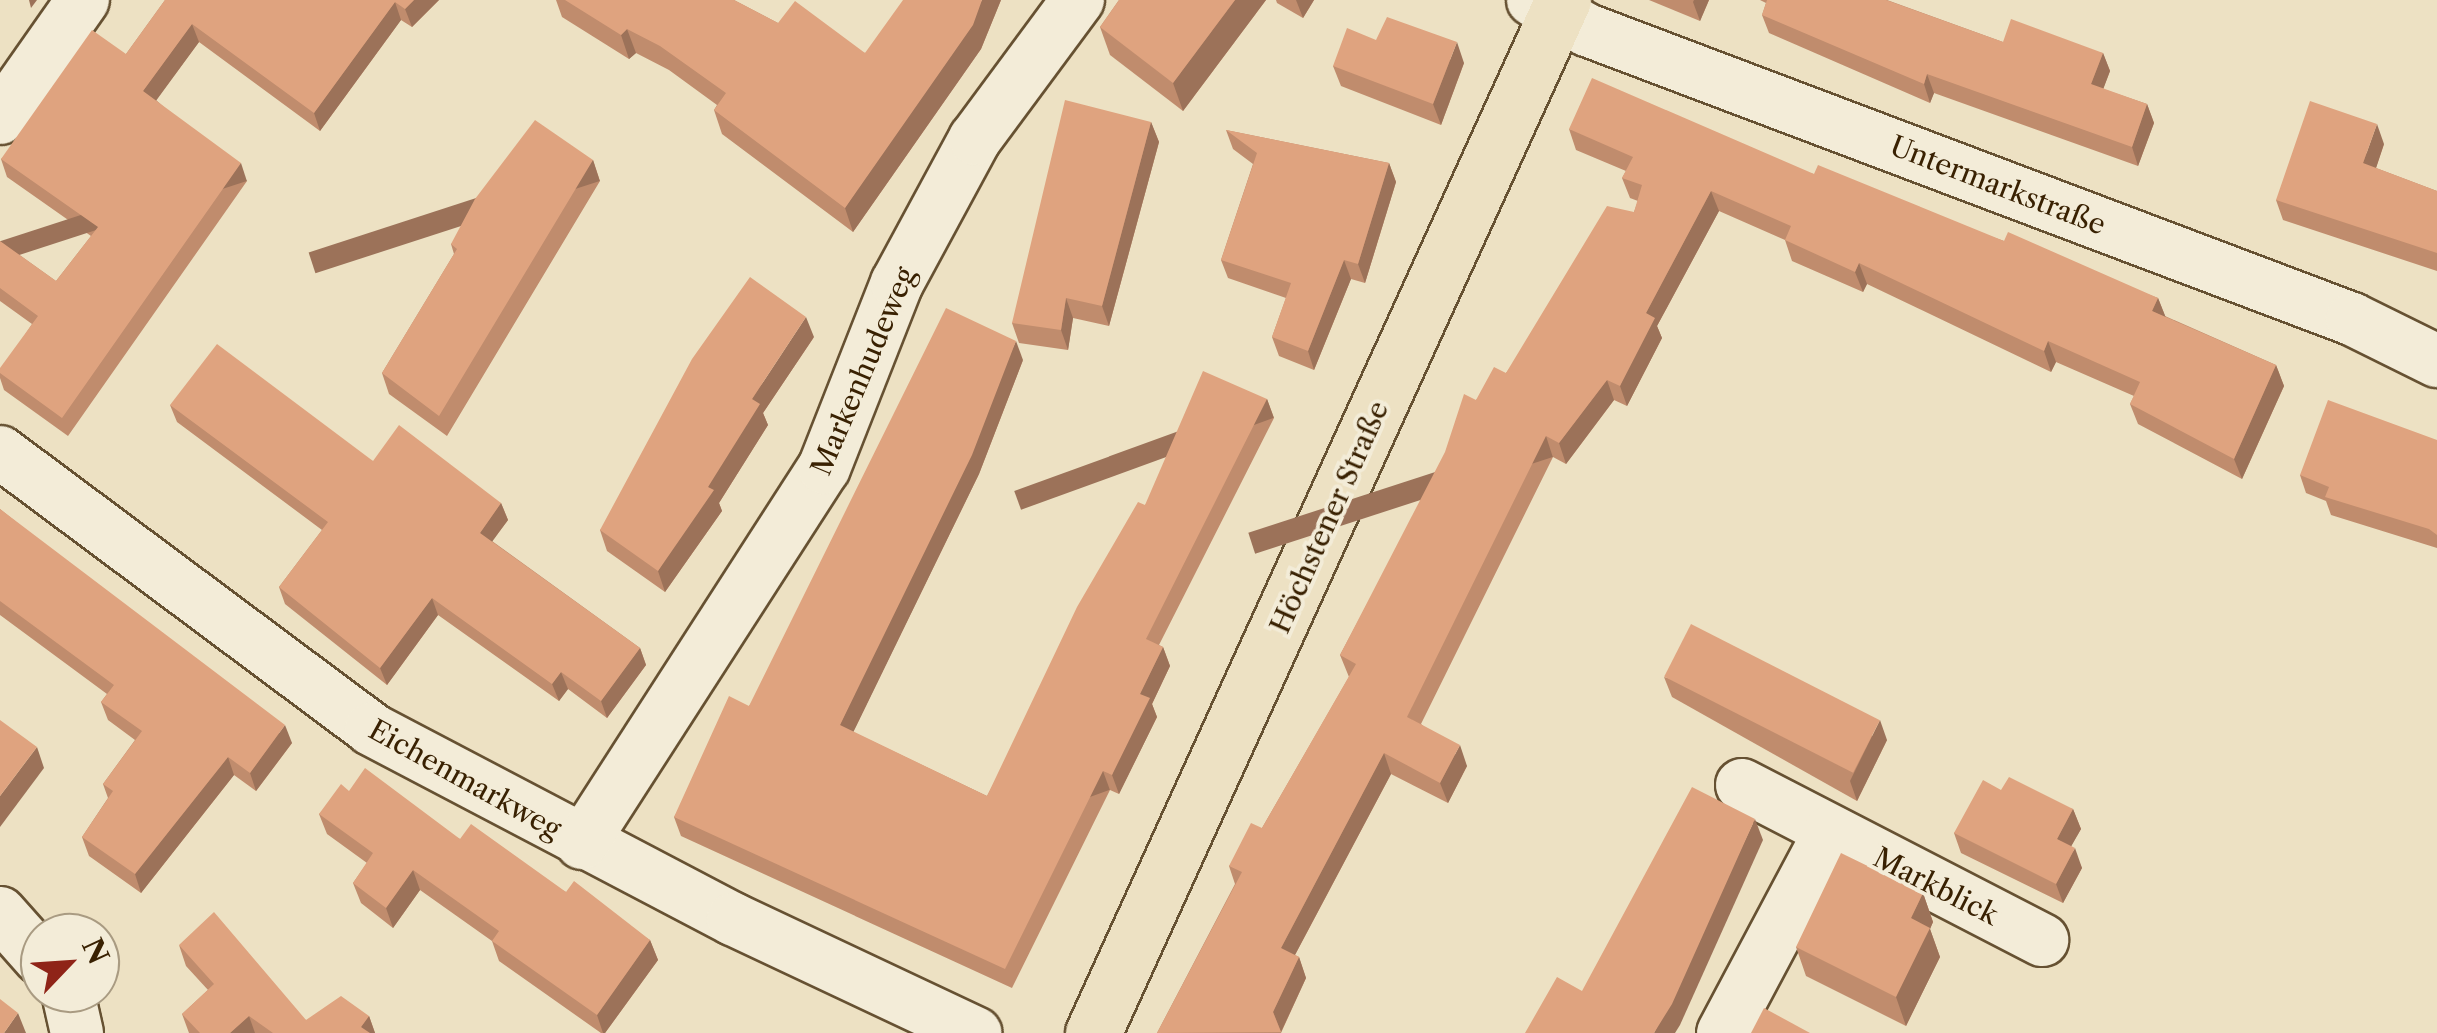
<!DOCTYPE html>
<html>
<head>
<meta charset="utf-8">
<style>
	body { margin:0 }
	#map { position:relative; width:2437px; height:1033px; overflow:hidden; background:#ede1c3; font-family:"Libre Caslon Text",serif }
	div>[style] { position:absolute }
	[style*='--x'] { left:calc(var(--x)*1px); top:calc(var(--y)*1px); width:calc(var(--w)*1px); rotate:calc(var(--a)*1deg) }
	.roads { filter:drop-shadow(2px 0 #665132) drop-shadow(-2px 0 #665132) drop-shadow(0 2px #665132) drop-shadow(0 -2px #665132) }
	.minor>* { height:52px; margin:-26px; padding:0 26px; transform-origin:26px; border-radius:26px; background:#f3ecd8 }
	.major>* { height:55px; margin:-27.5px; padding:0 27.5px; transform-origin:27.5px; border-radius:27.5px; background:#ede1c3 }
	.wall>* { inset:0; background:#c08c6d }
	.shaded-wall>* { inset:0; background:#9c7259; transform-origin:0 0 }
	.building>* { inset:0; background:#dfa37f; transform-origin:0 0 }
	span { translate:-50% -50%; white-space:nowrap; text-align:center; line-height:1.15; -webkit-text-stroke:8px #f3ecd8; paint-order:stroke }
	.street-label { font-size:28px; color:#392102 }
	.north { position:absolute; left:20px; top:913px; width:100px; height:100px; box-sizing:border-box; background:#f3ecd8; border:2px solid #a99b82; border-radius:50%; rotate:65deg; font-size:28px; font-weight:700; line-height:40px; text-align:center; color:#392102 }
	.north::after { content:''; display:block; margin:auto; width:35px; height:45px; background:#8f2418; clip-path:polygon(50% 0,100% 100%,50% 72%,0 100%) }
</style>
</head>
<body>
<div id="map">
	<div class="roads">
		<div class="minor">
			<i style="--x:1533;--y:0;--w:62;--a:29.1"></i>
			<i style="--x:1587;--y:30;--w:818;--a:20.7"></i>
			<i style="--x:2352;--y:319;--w:95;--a:26.3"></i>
			<i style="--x:0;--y:118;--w:144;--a:-54.9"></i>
			<i style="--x:0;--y:452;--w:463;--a:36.7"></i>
			<i style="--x:371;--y:729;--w:409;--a:27.7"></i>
			<i style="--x:733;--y:919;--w:268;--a:25.2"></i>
			<i style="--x:1742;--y:785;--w:338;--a:27.3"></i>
			<i style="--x:582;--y:843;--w:446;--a:-57.2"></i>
			<i style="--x:824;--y:468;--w:199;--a:-68.5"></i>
			<i style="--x:897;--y:283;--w:164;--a:-61.6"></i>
			<i style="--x:975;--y:139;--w:173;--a:-53.5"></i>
			<i style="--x:0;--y:913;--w:60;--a:48.4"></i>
			<i style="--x:68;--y:993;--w:41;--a:77.3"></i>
			<i style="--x:1723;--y:1033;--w:228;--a:-62"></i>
		</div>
		<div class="major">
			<i style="--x:1093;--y:1033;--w:1135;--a:-65.54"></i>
		</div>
	</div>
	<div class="wall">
		<i style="clip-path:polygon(165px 0,439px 0,412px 27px,401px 20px,320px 131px,199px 42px,156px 100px,247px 181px,68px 436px,4px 390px,0 378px,0 373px,32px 324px,0 301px,0 241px,56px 281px,91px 236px,7px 177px,1px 159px,126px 54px)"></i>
		<i style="clip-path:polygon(556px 0,734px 0,778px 23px,865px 53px,1001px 0,981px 49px,853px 232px,722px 134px,714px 110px,717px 105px,669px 70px,636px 53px,629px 59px,562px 17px)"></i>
		<i style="clip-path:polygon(1119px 0,1266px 0,1183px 111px,1110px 55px,1100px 27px)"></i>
		<i style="clip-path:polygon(1276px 0,1314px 0,1303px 18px,1277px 3px)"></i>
		<i style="clip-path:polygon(1649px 0,1709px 0,1700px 21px)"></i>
		<i style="clip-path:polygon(1760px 0,1887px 0,2003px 42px,2103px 53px,2110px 71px,2103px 89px,2147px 104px,2154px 123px,2138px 166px,1934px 93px,1930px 103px,1769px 33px,1762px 15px,1766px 3px)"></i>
		<i style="clip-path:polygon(1376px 40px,1464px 63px,1441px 125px,1341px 86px,1333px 66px)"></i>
		<i style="clip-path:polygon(1151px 122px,1159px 142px,1109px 326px,1073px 318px,1068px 350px,1019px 343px,1012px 323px)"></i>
		<i style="clip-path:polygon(1569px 129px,1814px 174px,2004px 241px,2158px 298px,2165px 316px,2276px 365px,2284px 386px,2242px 479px,2138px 424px,2130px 404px,2134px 396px,2056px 362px,2051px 372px,1867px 284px,1863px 292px,1792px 261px,1785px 240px,1719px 211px,1657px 326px,1662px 338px,1627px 406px,1614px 400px,1566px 464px,1553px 457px,1421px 724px,1467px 766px,1448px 803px,1391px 774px,1295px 955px,1299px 957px,1306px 978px,1281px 1033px,1157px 1033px,1235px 884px,1229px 866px,1262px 828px,1349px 677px,1340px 655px,1476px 400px,1506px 373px,1634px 212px,1638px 201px,1630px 198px,1622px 178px,1626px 171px,1576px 150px)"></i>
		<i style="clip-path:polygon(1226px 130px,1389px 163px,1396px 182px,1365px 283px,1351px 279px,1314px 370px,1279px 356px,1272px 337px,1286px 298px,1228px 278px,1221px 260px,1253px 164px,1233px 149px)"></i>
		<i style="clip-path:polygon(2384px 144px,2376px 168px,2437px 191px,2437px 271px,2283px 220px,2276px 200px)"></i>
		<i style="clip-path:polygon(593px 160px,600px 181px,447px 436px,389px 394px,382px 373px,454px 254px,451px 244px)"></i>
		<i style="clip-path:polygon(814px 337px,763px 413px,768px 425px,719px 503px,722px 511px,665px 592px,607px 551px,600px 530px)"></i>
		<i style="clip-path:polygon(1023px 360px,979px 474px,853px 732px,987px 796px,1145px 505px,1267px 399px,1274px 418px,1159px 645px,1163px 647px,1170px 666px,1152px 704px,1157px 717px,1119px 794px,1110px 790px,1012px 988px,681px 836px,674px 817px,749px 706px)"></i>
		<i style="clip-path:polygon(170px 405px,373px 461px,501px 503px,508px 520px,492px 541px,640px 648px,646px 665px,607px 718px,568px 689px,559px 701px,438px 615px,387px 685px,285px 604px,279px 587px,322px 530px,177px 422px)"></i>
		<i style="clip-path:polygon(2437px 440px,2437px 548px,2331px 515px,2326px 501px,2306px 493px,2300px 475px)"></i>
		<i style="clip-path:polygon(0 509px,292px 743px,256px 791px,234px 775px,141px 893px,89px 856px,82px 837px,108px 798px,103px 784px,135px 740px,108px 720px,101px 702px,107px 694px,0 615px)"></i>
		<i style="clip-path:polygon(1664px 677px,1887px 740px,1857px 801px,1672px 697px)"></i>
		<i style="clip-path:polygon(2001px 790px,2073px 809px,2081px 829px,2071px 846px,2082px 868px,2063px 903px,1961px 853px,1954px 833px)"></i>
		<i style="clip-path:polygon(349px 791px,460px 839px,566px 892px,650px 940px,658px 960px,605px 1033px,601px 1033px,499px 961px,492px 941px,420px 890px,393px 928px,361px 903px,353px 883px,367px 863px,327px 834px,319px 814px)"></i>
		<i style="clip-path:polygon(1923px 893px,1933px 922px,1930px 929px,1940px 957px,1906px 1026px,1806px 976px,1796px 947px)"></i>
		<i style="clip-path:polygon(179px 945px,306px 1020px,369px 1016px,375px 1033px,189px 1033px,182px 1014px,208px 990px,186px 966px)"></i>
	</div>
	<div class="shaded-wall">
		<i style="clip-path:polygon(29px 0,37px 0,31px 8px)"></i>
		<i style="clip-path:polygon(414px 0,439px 0,412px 27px,405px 9px)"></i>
		<i style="clip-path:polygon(982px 0,1001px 0,981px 49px,853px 232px,845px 208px)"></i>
		<i style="clip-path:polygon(1235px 0,1266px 0,1183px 111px,1173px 83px)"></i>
		<i style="clip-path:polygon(1296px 0,1314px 0,1303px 18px)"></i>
		<i style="clip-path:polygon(1694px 0,1709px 0,1700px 21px,1693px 2px)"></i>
		<i style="clip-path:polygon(395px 2px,401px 20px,320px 131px,314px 113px)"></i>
		<i style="clip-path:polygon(192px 24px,199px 42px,150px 109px,143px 91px)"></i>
		<i style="clip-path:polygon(627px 29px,636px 53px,629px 59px,621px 35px)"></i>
		<i style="clip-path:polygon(1457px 42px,1464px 63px,1441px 125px,1433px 104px)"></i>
		<i style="clip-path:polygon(2103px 53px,2110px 71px,2098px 103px,2091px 84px)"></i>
		<i style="clip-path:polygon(1927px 74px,1934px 93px,1930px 103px,1924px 84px)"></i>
		<i style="clip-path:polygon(2147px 104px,2154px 123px,2138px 166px,2132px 147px)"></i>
		<i style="clip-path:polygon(1151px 122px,1159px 142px,1109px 326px,1102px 306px)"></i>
		<i style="clip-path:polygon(2377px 124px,2384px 144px,2371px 183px,2363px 163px)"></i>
		<i style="left:593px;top:160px;width:22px;height:299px;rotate:72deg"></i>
		<i style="left:241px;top:163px;width:19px;height:312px;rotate:72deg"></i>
		<i style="clip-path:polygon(1389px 163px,1396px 182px,1365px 283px,1358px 264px)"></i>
		<i style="clip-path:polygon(1711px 191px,1719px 211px,1657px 326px,1662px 338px,1627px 406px,1620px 386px,1646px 313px)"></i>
		<i style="clip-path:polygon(1344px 260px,1351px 279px,1314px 370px,1308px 351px)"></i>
		<i style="clip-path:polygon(1859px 263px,1867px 284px,1863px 292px,1855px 272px)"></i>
		<i style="clip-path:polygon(1066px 298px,1073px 318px,1068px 350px,1061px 330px)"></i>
		<i style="clip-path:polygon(2158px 298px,2166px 318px,2152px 311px)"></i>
		<i style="clip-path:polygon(806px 317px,814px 337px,763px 413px,768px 425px,719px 503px,722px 511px,665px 592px,658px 571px,708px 487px,752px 399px)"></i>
		<i style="clip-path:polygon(1016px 341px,1023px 360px,979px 474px,847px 745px,840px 725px)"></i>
		<i style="clip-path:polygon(2048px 341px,2056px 362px,2051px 372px,2044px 351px)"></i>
		<i style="clip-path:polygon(2276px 365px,2284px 386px,2242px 479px,2234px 459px)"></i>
		<i style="clip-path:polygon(1607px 380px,1614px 400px,1566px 464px,1559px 443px)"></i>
		<i style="left:1267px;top:399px;width:20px;height:269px;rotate:70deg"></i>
		<i style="left:1546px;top:436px;width:22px;height:313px;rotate:72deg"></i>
		<i style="clip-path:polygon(501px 503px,508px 520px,486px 550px,480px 533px)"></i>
		<i style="clip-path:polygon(432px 598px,438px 615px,387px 685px,380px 668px)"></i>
		<i style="clip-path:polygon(1163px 647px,1170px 666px,1152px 704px,1157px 717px,1119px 794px,1112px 775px,1140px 694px)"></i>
		<i style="clip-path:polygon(640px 648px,646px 665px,607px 718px,601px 701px)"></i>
		<i style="clip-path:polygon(561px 672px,568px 689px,559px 701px,552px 684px)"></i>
		<i style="clip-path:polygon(1880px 720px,1887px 740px,1857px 801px,1850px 781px)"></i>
		<i style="clip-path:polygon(285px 725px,292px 743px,256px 791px,250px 773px)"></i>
		<i style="clip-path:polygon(1460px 745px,1467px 766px,1448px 803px,1440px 783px)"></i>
		<i style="clip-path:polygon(37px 747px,44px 768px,0 827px,0 796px)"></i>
		<i style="clip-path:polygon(1384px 753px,1391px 774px,1288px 968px,1281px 948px)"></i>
		<i style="clip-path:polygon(228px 757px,234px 775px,141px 893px,135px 874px)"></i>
		<i style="left:1103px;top:771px;width:20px;height:221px;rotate:70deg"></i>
		<i style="clip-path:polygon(2073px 809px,2081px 829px,2064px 859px,2057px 839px)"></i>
		<i style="clip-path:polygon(1755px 819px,1763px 840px,1680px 1025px,1675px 1033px,1654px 1033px)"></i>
		<i style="clip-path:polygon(2075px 848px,2082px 868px,2063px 903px,2056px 884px)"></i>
		<i style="clip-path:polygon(413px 870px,420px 890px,393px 928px,386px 908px)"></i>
		<i style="clip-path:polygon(1923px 893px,1933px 922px,1930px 929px,1940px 957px,1906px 1026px,1896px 997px,1911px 918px)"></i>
		<i style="clip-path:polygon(650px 940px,658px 960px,605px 1033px,603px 1033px,597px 1015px)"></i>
		<i style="clip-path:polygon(1299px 957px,1306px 978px,1281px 1032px,1273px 1012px)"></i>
		<i style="clip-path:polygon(18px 1013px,26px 1033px,4px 1033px)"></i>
		<i style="clip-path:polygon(249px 1016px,255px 1033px,230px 1033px)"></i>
		<i style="clip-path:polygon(369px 1016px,375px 1033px,363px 1033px,361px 1027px)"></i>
	</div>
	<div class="building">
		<i style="clip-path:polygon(165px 0,414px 0,405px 9px,395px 2px,314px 113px,192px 24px,143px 91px,241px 163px,62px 418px,0 373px,0 368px,38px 316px,0 288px,0 241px,56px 281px,98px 227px,1px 159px,92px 30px,126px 54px)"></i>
		<i style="clip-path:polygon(565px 0,734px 0,778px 23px,795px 1px,865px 53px,903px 0,982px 0,973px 25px,845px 208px,714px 110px,726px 93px,660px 46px,627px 29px,621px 35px)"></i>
		<i style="clip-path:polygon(1119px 0,1235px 0,1173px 83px,1100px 27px)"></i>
		<i style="clip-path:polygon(1767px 0,1886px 0,2003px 42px,2011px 19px,2103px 53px,2091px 84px,2147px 104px,2132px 147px,1927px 74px,1924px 84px,1762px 15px)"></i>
		<i style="clip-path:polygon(1387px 17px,1457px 42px,1433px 104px,1333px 66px,1347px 28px,1376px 40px)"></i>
		<i style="clip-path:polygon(1592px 78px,1814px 174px,1818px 165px,2004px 241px,2008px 232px,2158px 298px,2152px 311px,2276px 365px,2234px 459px,2130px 404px,2140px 382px,2048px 341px,2044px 351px,1859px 263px,1855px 272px,1785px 240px,1791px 226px,1711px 191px,1646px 313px,1655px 318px,1620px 386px,1607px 380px,1559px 443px,1546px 436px,1407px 717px,1460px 745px,1440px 783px,1384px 753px,1281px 948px,1299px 957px,1273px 1012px,1281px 1032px,1157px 1033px,1242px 872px,1229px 866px,1251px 823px,1262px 828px,1356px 664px,1340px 655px,1445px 452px,1464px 394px,1476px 400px,1494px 367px,1506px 373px,1607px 206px,1634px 212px,1642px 185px,1622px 178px,1633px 157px,1569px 129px)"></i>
		<i style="clip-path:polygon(1065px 100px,1151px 122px,1102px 306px,1066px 298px,1061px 330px,1012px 323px)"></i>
		<i style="clip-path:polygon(2310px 101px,2377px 124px,2363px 163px,2437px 191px,2437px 253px,2276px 200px)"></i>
		<i style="clip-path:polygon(535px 120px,593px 160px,439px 416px,382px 373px,457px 249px,451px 244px,475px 199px)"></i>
		<i style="clip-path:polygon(1226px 130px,1389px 163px,1358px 264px,1344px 260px,1308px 351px,1272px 337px,1291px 283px,1221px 260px,1257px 153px)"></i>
		<i style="clip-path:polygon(750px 277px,806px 317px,752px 399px,760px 404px,708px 487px,714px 490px,658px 571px,600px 530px,692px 359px)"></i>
		<i style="clip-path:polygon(946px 308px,1016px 341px,972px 455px,840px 725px,987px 796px,1077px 607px,1138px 502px,1145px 505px,1203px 371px,1267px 399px,1146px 639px,1163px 647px,1140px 694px,1150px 698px,1112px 775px,1103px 771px,1005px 969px,674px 817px,729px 696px,749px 706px)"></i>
		<i style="clip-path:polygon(217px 344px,373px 461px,399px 425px,501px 503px,480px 533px,640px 648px,601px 701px,561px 672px,552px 684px,432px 598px,380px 668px,279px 587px,328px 522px,170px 405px)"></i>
		<i style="clip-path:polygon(2328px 400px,2437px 440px,2437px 535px,2429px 529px,2325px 497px,2329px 487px,2300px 475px)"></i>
		<i style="clip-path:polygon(0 509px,285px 725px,250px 773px,228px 757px,135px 874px,82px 837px,113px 791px,103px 784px,142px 731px,101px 702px,114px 685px,0 601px)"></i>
		<i style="left:1691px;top:624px;width:212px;height:59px;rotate:27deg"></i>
		<i style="clip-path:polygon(0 720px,37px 747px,0 796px)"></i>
		<i style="clip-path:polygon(365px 768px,460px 839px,471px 824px,566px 892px,574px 881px,650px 940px,597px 1015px,492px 941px,499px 931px,413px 870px,386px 908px,353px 883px,373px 853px,319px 814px,341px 784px,349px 791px)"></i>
		<i style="clip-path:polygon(2009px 777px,2073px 809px,2057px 839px,2075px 848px,2056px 884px,1954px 833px,1983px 780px,2001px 790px)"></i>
		<i style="clip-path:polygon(1692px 787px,1755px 819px,1672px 1004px,1654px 1033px,1525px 1033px,1557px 977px,1582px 991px)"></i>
		<i style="clip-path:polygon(1841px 853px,1923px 893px,1911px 918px,1930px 928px,1896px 997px,1796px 947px)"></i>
		<i style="clip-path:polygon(214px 912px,306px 1020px,341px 996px,369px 1016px,361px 1027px,370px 1033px,273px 1033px,249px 1016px,230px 1033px,200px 1033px,182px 1014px,214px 984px,179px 945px)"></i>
		<i style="clip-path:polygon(0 999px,18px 1013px,4px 1033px,0 1033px)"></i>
		<i style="clip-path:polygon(1764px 1008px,1810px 1033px,1751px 1033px)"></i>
	</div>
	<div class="street-label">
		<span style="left:1998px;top:185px;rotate:21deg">Untermarkstraße</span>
		<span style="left:863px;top:371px;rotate:-67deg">Markenhudeweg</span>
		<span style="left:1329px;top:517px;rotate:-66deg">Höchstener Straße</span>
		<span style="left:465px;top:779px;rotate:29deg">Eichenmarkweg</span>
		<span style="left:1936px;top:886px;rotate:27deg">Markblick</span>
	</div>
	<div class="north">N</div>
</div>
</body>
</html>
